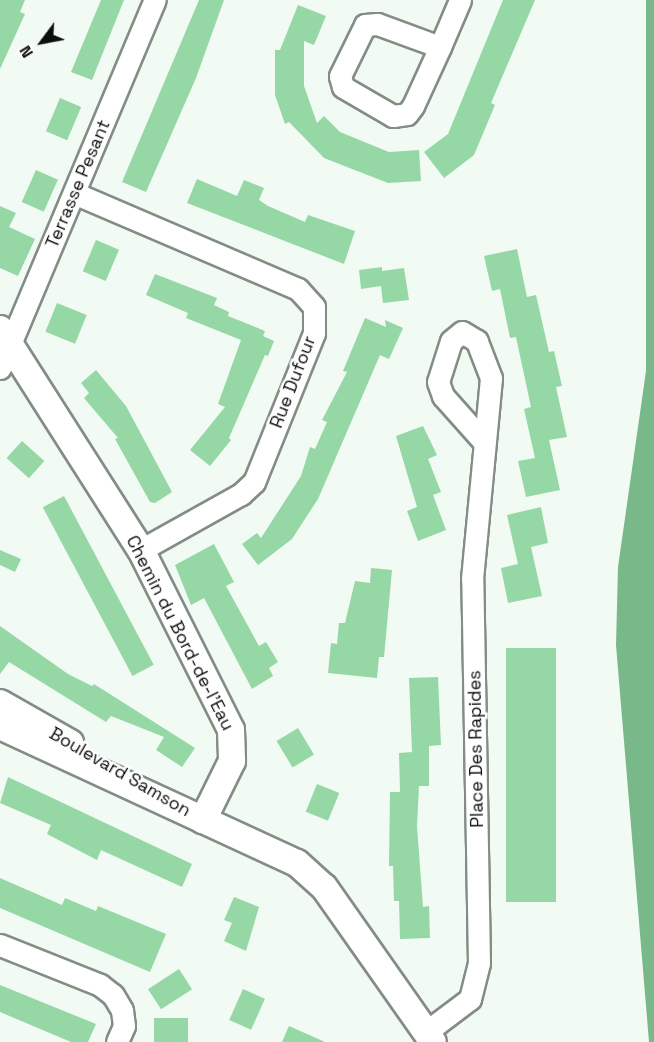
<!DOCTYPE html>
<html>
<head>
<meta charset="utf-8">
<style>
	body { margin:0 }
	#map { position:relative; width:654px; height:1042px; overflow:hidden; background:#f1fbf3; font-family:"Space Grotesk",sans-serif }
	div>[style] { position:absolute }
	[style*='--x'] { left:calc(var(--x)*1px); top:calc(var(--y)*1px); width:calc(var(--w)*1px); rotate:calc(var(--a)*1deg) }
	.water>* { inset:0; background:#78b889 }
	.building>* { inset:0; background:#96d7a6; transform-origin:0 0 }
	.roads { filter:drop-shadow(2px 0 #838d85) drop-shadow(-2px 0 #838d85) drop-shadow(0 2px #838d85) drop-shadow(0 -2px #838d85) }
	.minor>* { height:21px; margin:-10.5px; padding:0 10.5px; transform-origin:10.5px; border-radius:10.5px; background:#fff }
	.tertiary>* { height:26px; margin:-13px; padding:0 13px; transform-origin:13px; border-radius:13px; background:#fff }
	span { translate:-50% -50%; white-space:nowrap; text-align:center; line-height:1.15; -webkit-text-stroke:5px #fff; paint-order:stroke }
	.street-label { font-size:18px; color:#0c0f0d }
	.north { position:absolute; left:12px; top:12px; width:60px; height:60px; -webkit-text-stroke:4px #fff; paint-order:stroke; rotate:238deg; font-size:16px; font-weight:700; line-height:24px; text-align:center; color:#0c0f0d }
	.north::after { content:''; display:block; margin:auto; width:21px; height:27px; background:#0c0f0d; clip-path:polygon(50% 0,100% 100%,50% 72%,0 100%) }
</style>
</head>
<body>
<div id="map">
	<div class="water">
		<i style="clip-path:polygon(646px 0,654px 0,654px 1042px,649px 1042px,616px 645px,618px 567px,646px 371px)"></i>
	</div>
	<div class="building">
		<i style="clip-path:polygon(0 0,25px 0,20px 12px,25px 14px,0 69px)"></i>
		<i style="clip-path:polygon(101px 0,124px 0,92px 80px,71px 72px)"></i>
		<i style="clip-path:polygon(199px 0,224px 0,196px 78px,146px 192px,122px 182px)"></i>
		<i style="clip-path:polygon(503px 0,535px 0,491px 103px,495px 105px,474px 155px,444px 178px,424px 152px,448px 134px)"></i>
		<i style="clip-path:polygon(298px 5px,326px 16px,314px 45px,304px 41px,304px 86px,317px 123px,324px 116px,340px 132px,389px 152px,419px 150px,421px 181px,388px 183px,324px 158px,289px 122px,285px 124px,275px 95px,275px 50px,280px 50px)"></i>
		<i style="left:60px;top:98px;width:23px;height:36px;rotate:23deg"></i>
		<i style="left:36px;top:170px;width:24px;height:35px;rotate:24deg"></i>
		<i style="clip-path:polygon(197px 179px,237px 196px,244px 180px,264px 188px,259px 200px,268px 206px,305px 222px,308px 215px,355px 231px,344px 264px,187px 203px)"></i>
		<i style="clip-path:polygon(0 206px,16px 213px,9px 227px,35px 239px,18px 276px,0 268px)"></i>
		<i style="left:96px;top:240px;width:25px;height:34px;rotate:23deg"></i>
		<i style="clip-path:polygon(517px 249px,527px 297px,536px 295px,549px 352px,554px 351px,562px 386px,556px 387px,567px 437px,549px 440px,560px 490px,526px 497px,518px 461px,535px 458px,524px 409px,531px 407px,516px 337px,510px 338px,500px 289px,492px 291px,484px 256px)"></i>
		<i style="clip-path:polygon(382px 267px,382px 271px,404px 268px,409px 300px,383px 303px,381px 286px,361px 289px,359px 270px)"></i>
		<i style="clip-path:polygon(155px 274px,217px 298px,214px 305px,229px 312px,228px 316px,265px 331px,263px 336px,274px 341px,268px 356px,265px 355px,229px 438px,231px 440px,210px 466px,190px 450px,225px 407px,218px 404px,241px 340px,186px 318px,188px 313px,146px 295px)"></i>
		<i style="left:57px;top:303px;width:32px;height:31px;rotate:22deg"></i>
		<i style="clip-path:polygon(365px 318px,386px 327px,385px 320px,403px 328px,389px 359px,380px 355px,318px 499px,292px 539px,258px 565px,242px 544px,257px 533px,261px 538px,301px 476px,310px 447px,315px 449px,327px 422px,322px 420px,347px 372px,343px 371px)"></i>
		<i style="clip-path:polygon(96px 370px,126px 406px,172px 492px,155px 503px,150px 502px,115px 439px,118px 438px,84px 398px,89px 393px,81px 383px)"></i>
		<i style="clip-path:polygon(423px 426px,437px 455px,428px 459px,441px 492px,433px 495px,446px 530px,418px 541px,407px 511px,417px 507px,396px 436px)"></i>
		<i style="left:22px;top:441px;width:30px;height:23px;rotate:42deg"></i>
		<i style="left:64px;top:496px;width:191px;height:24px;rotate:62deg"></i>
		<i style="clip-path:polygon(541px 507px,548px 543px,531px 547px,542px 596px,508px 603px,501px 568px,518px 564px,507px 515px)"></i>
		<i style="clip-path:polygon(214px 544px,234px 582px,226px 586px,259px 646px,266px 642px,278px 662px,269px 668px,273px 676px,252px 689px,204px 598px,191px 605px,175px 565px)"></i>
		<i style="clip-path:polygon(0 550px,21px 559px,15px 572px,0 565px)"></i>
		<i style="clip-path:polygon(371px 568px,392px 570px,384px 657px,379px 657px,377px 678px,328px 673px,331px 643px,337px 644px,339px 623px,345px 623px,355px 581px,370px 583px)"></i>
		<i style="clip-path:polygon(0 626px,68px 674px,92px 686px,94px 684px,195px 748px,182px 767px,156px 750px,164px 737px,111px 716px,106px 722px,9px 662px,0 674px)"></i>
		<i style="left:506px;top:648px;width:50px;height:254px"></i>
		<i style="clip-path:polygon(438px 677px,441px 745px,429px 746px,429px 786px,419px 786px,417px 826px,423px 907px,429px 906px,430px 938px,400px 939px,399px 901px,394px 901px,393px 866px,389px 866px,390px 792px,400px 792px,399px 753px,412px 752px,409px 678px)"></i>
		<i style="left:298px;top:728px;width:31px;height:25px;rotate:59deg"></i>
		<i style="clip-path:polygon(8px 777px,192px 864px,182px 887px,101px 850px,97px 860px,47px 834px,51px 825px,0 803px)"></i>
		<i style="left:317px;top:784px;width:24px;height:30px;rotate:22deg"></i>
		<i style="clip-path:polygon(0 878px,62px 905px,65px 898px,96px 911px,98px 906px,166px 934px,150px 972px,0 908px)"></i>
		<i style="clip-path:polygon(234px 897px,259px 907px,246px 951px,224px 941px,232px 923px,224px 920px)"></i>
		<i style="left:179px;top:969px;width:24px;height:37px;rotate:57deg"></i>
		<i style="clip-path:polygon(0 985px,96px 1024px,88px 1042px,71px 1042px,0 1012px)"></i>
		<i style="left:243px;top:989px;width:24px;height:34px;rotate:24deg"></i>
		<i style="left:154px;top:1018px;width:34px;height:24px"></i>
		<i style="clip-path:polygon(289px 1026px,325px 1042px,282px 1042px)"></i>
	</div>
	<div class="roads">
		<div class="minor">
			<i style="--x:440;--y:47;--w:67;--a:-159.9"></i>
			<i style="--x:377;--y:24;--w:12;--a:175"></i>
			<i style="--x:365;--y:25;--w:57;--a:116.1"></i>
			<i style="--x:340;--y:76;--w:11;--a:75"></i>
			<i style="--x:343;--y:87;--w:58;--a:30.1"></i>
			<i style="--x:393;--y:116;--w:14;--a:-8"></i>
			<i style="--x:407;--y:114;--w:10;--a:-53"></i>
			<i style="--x:413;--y:106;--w:65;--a:-65.4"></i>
			<i style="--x:440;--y:47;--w:51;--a:-66.9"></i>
			<i style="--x:74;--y:193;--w:244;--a:23.2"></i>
			<i style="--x:298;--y:289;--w:24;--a:48"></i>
			<i style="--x:314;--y:307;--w:26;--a:90"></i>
			<i style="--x:314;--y:333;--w:161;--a:111.9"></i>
			<i style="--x:254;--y:482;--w:18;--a:137"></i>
			<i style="--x:241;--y:494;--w:115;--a:150.8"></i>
			<i style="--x:0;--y:368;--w:399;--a:-67.2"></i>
			<i style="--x:0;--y:945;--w:108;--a:21.8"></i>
			<i style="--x:100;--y:985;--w:16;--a:38"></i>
			<i style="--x:113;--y:995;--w:17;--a:59"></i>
			<i style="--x:122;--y:1010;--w:16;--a:83"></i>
			<i style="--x:124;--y:1026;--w:17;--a:114"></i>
			<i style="--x:426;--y:1032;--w:55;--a:-36.9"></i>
			<i style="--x:470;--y:999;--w:37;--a:-76"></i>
			<i style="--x:479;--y:963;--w:384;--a:-91"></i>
			<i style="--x:472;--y:579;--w:202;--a:-84.6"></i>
			<i style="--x:491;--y:378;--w:40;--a:-111"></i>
			<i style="--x:477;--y:341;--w:17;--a:-149"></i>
			<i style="--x:462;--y:332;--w:14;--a:141"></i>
			<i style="--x:451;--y:341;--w:43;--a:107.6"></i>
			<i style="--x:438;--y:382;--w:15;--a:70"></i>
			<i style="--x:443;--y:396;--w:62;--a:48.3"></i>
		</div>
		<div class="tertiary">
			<i style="--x:0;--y:329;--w:262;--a:57.5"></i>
			<i style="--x:141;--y:550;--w:201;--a:63.4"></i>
			<i style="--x:231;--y:730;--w:31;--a:88"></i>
			<i style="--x:232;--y:761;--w:66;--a:116.2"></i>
			<i style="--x:0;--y:703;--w:81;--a:29.7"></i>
			<i style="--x:0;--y:726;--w:327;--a:24.8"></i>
			<i style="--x:297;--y:863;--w:36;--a:42"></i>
			<i style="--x:324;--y:887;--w:189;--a:54.9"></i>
		</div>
	</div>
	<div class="street-label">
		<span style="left:78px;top:184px;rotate:-67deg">Terrasse Pesant</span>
		<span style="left:293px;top:382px;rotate:-69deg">Rue Dufour</span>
		<span style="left:180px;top:633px;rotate:63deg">Chemin du Bord-de-l'Eau</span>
		<span style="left:476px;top:749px;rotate:-91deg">Place Des Rapides</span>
		<span style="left:120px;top:772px;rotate:30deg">Boulevard Samson</span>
	</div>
	<div class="north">N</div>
</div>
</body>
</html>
